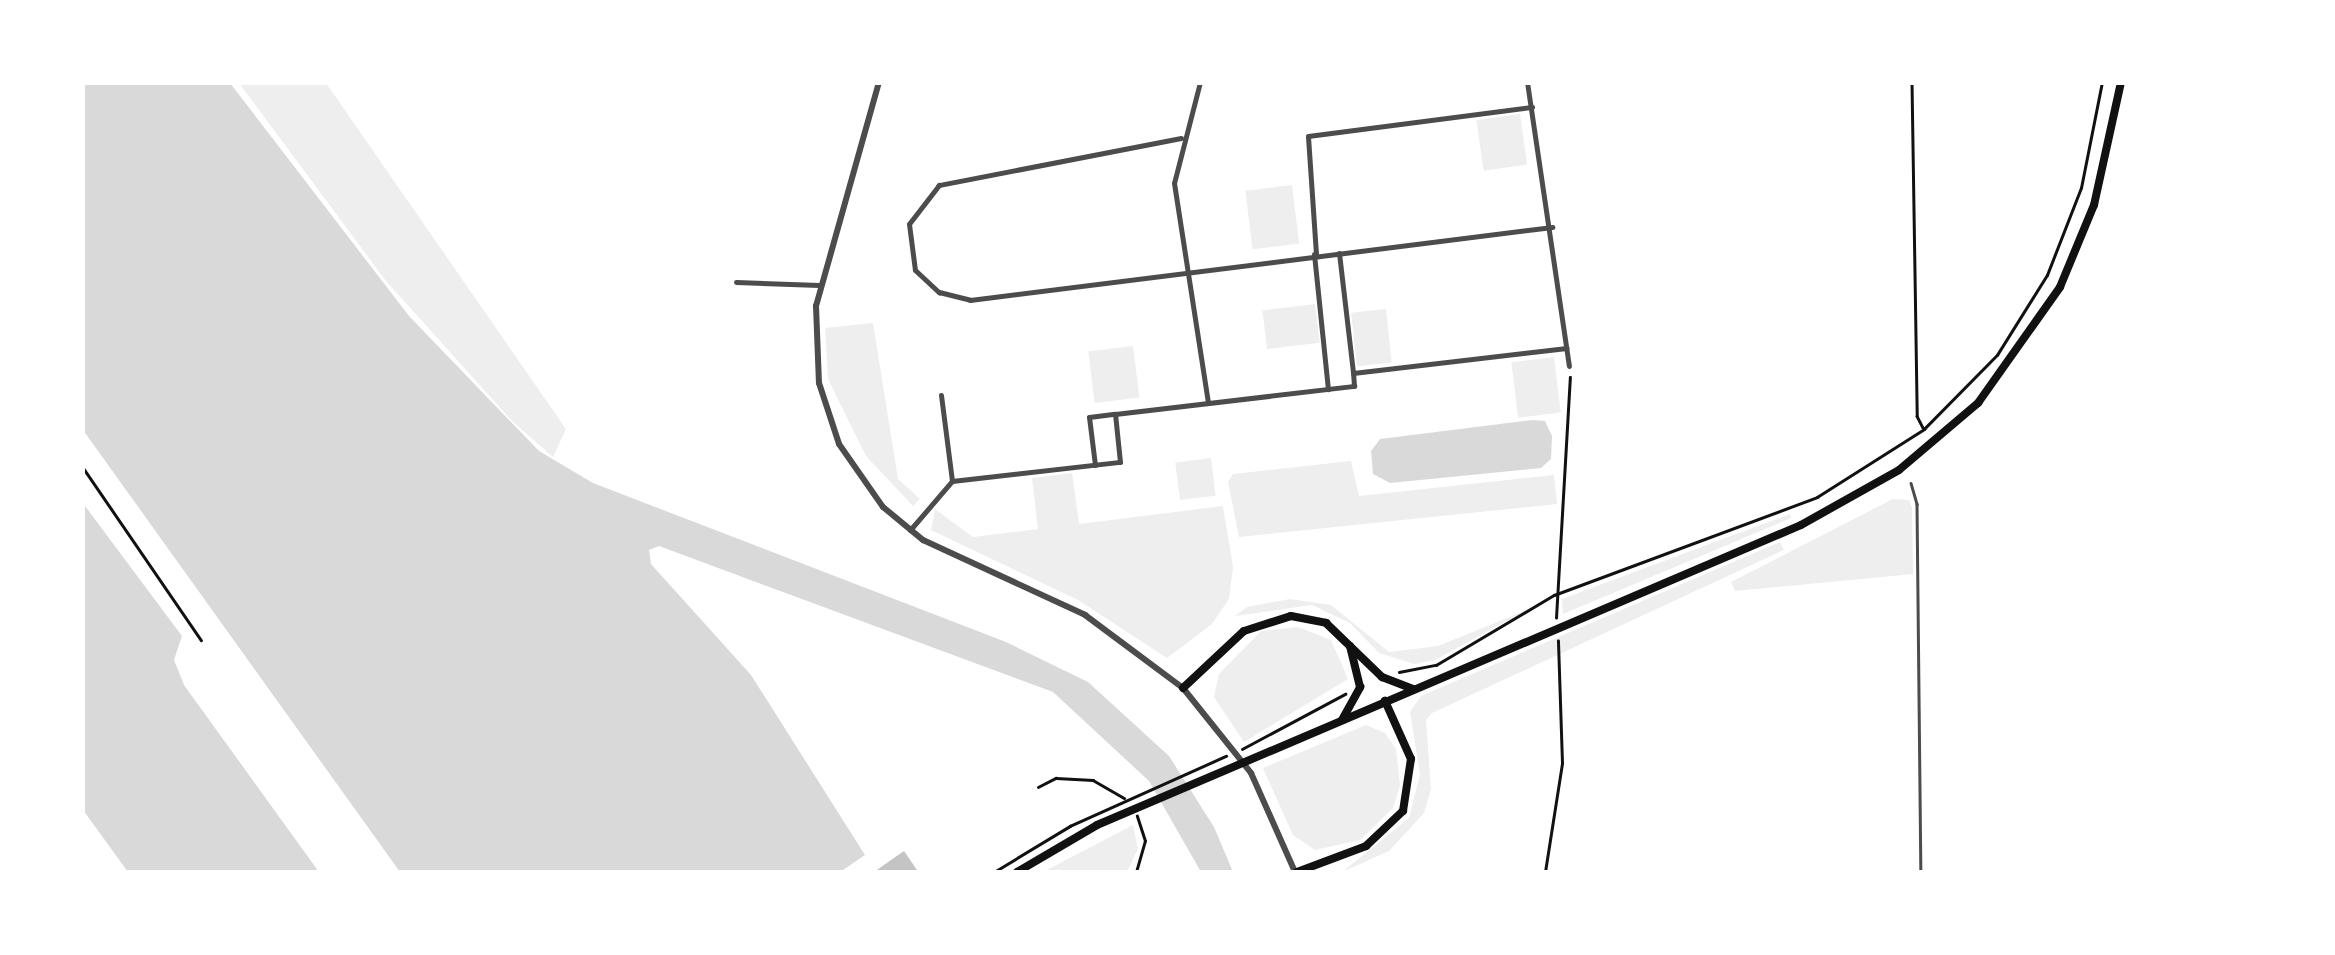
<!DOCTYPE html>
<html>
<head>
<meta charset="utf-8">
<style>
	body { margin:0 }
	#map { position:relative; width:2335px; height:955px; overflow:hidden; background:#fff; font-family:Helvetica,sans-serif }
	div>[style] { position:absolute }
	[style*='--x'] { left:calc(var(--x)*1px); top:calc(var(--y)*1px); width:calc(var(--w)*1px); rotate:calc(var(--a)*1deg) }
	.green>* { inset:0; background:#eee; transform-origin:0 0 }
	.water>* { inset:0; background:#d9d9d9 }
	.building>* { inset:0; background:#c4c4c4 }
	.path>* { height:2.5px; margin:-1.25px; padding:0 1.25px; transform-origin:1.25px; border-radius:1.25px; background:#111 }
	.service>* { height:2.5px; margin:-1.25px; padding:0 1.25px; transform-origin:1.25px; border-radius:1.25px; background:#4c4c4c }
	.minor>* { height:5px; margin:-2.5px; padding:0 2.5px; transform-origin:2.5px; border-radius:2.5px; background:#4c4c4c }
	.tertiary>* { height:6px; margin:-3px; padding:0 3px; transform-origin:3px; border-radius:3px; background:#4c4c4c }
	.secondary>* { height:8px; margin:-4px; padding:0 4px; transform-origin:4px; border-radius:4px; background:#111 }
	span { translate:-50% -50%; white-space:nowrap; text-align:center; line-height:1.15; -webkit-text-stroke:10px #fff; paint-order:stroke }
	.frame { position:absolute; inset:0; border:85px solid #fff; pointer-events:none }
</style>
</head>
<body>
<div id="map">
	<div class="green">
		<i style="clip-path:polygon(239px 83px,326px 83px,566px 429px,553px 457px,512px 421px,386px 281px)"></i>
		<i style="left:1520px;top:114px;width:51px;height:44px;rotate:82deg"></i>
		<i style="left:1292px;top:185px;width:59px;height:47px;rotate:83deg"></i>
		<i style="left:1315px;top:304px;width:39px;height:53px;rotate:83deg"></i>
		<i style="left:1386px;top:309px;width:54px;height:35px;rotate:84deg"></i>
		<i style="clip-path:polygon(873px 323px,898px 479px,920px 499px,913px 506px,866px 456px,828px 379px,825px 328px)"></i>
		<i style="left:1133px;top:346px;width:52px;height:45px;rotate:83deg"></i>
		<i style="left:1554px;top:357px;width:56px;height:43px;rotate:83deg"></i>
		<i style="left:1211px;top:458px;width:38px;height:36px;rotate:83deg"></i>
		<i style="clip-path:polygon(1351px 461px,1359px 496px,1554px 475px,1557px 504px,1239px 537px,1228px 482px,1233px 474px)"></i>
		<i style="clip-path:polygon(1072px 473px,1079px 524px,1223px 506px,1233px 567px,1229px 599px,1212px 624px,1167px 658px,1078px 600px,931px 530px,935px 509px,973px 537px,1038px 529px,1032px 478px)"></i>
		<i style="clip-path:polygon(1893px 499px,1909px 500px,1912px 508px,1913px 574px,1735px 591px,1731px 582px)"></i>
		<i style="clip-path:polygon(1790px 514px,1791px 518px,1563px 614px,1562px 599px)"></i>
		<i style="clip-path:polygon(1780px 542px,1784px 550px,1432px 713px,1426px 720px,1431px 789px,1424px 813px,1389px 851px,1342px 872px,1409px 818px,1420px 774px,1410px 712px,1421px 696px)"></i>
		<i style="clip-path:polygon(1290px 599px,1331px 605px,1389px 652px,1438px 646px,1527px 610px,1435px 660px,1414px 664px,1379px 653px,1350px 623px,1312px 605px,1235px 616px,1247px 607px)"></i>
		<i style="clip-path:polygon(1298px 627px,1331px 640px,1348px 679px,1244px 742px,1214px 697px,1219px 674px,1261px 631px)"></i>
		<i style="clip-path:polygon(1366px 725px,1385px 733px,1396px 749px,1400px 785px,1393px 808px,1360px 840px,1315px 850px,1293px 835px,1263px 768px)"></i>
		<i style="clip-path:polygon(1133px 825px,1138px 849px,1127px 872px,1043px 872px)"></i>
	</div>
	<div class="water">
		<i style="clip-path:polygon(82px 83px,230px 83px,409px 316px,539px 451px,593px 483px,1006px 642px,1088px 682px,1169px 756px,1214px 827px,1233px 872px,1201px 872px,1149px 781px,1053px 692px,659px 546px,649px 550px,651px 564px,751px 675px,865px 855px,840px 872px,400px 872px,83px 430px)"></i>
		<i style="clip-path:polygon(1533px 420px,1545px 421px,1552px 436px,1551px 459px,1541px 468px,1390px 483px,1373px 474px,1371px 451px,1380px 439px)"></i>
		<i style="clip-path:polygon(82px 502px,182px 636px,174px 660px,184px 685px,319px 872px,128px 872px,83px 810px)"></i>
	</div>
	<div class="building">
		<i style="clip-path:polygon(904px 851px,917px 870px,874px 872px,891px 860px)"></i>
	</div>
	<div class="path">
		<i style="--x:1912;--y:82;--w:334;--a:89.1"></i>
		<i style="--x:1917;--y:416;--w:13;--a:63"></i>
		<i style="--x:82;--y:466;--w:211;--a:55.6"></i>
		<i style="--x:1556;--y:618;--w:241;--a:-86.7"></i>
		<i style="--x:1399;--y:672;--w:38;--a:-11"></i>
		<i style="--x:1436;--y:665;--w:137;--a:-30.7"></i>
		<i style="--x:1554;--y:595;--w:281;--a:-20.4"></i>
		<i style="--x:1817;--y:497;--w:127;--a:-32.4"></i>
		<i style="--x:1924;--y:429;--w:104;--a:-45.4"></i>
		<i style="--x:1997;--y:355;--w:94;--a:-58"></i>
		<i style="--x:2047;--y:275;--w:93;--a:-68.7"></i>
		<i style="--x:2081;--y:188;--w:108;--a:-78.8"></i>
		<i style="--x:1242;--y:749;--w:117;--a:-28.1"></i>
		<i style="--x:1038;--y:787;--w:20;--a:-27"></i>
		<i style="--x:1056;--y:778;--w:37;--a:3"></i>
		<i style="--x:1093;--y:780;--w:36;--a:30"></i>
		<i style="--x:994;--y:872;--w:89;--a:-31.2"></i>
		<i style="--x:1070;--y:826;--w:171;--a:-24.2"></i>
		<i style="--x:1136;--y:872;--w:32;--a:-74"></i>
		<i style="--x:1145;--y:841;--w:26;--a:-108"></i>
		<i style="--x:1545;--y:872;--w:110;--a:-81.1"></i>
		<i style="--x:1562;--y:763;--w:122;--a:-91.9"></i>
	</div>
	<div class="service">
		<i style="--x:1911;--y:483;--w:22;--a:74"></i>
		<i style="--x:1917;--y:504;--w:368;--a:89.4"></i>
	</div>
	<div class="minor">
		<i style="--x:1200;--y:82;--w:104;--a:104.4"></i>
		<i style="--x:1174;--y:183;--w:222;--a:81.2"></i>
		<i style="--x:1527;--y:82;--w:287;--a:81.6"></i>
		<i style="--x:1181;--y:138;--w:247;--a:169"></i>
		<i style="--x:939;--y:185;--w:49;--a:127.6"></i>
		<i style="--x:909;--y:224;--w:46;--a:82.6"></i>
		<i style="--x:915;--y:270;--w:33;--a:43"></i>
		<i style="--x:939;--y:292;--w:32;--a:14"></i>
		<i style="--x:970;--y:300;--w:587;--a:-7.15"></i>
		<i style="--x:1339;--y:253;--w:121;--a:83.3"></i>
		<i style="--x:1314;--y:254;--w:136;--a:84.1"></i>
		<i style="--x:1316;--y:254;--w:118;--a:-93.9"></i>
		<i style="--x:1308;--y:136;--w:226;--a:-7.4"></i>
		<i style="--x:736;--y:282;--w:83;--a:2.1"></i>
		<i style="--x:941;--y:395;--w:87;--a:82.7"></i>
		<i style="--x:1095;--y:465;--w:48;--a:-97.1"></i>
		<i style="--x:1089;--y:417;--w:26;--a:-7"></i>
		<i style="--x:910;--y:530;--w:65;--a:-49.4"></i>
		<i style="--x:952;--y:481;--w:169;--a:-6.5"></i>
		<i style="--x:1120;--y:462;--w:48;--a:-95.9"></i>
		<i style="--x:1115;--y:414;--w:241;--a:-6.7"></i>
		<i style="--x:1354;--y:386;--w:13;--a:-94"></i>
		<i style="--x:1353;--y:373;--w:215;--a:-6.7"></i>
	</div>
	<div class="tertiary">
		<i style="--x:879;--y:82;--w:233;--a:105.7"></i>
		<i style="--x:816;--y:306;--w:77;--a:87.8"></i>
		<i style="--x:819;--y:383;--w:64;--a:71.8"></i>
		<i style="--x:839;--y:444;--w:77;--a:55.1"></i>
		<i style="--x:883;--y:507;--w:52;--a:39.5"></i>
		<i style="--x:923;--y:540;--w:179;--a:24.8"></i>
		<i style="--x:1085;--y:615;--w:122;--a:36.7"></i>
		<i style="--x:1183;--y:688;--w:109;--a:51.3"></i>
		<i style="--x:1251;--y:773;--w:108;--a:66"></i>
	</div>
	<div class="secondary">
		<i style="--x:1183;--y:688;--w:83;--a:-43.1"></i>
		<i style="--x:1244;--y:631;--w:49;--a:-17.7"></i>
		<i style="--x:1291;--y:616;--w:36;--a:11"></i>
		<i style="--x:1326;--y:623;--w:78;--a:44"></i>
		<i style="--x:1382;--y:677;--w:34;--a:21"></i>
		<i style="--x:1342;--y:720;--w:38;--a:-61"></i>
		<i style="--x:1360;--y:687;--w:42;--a:-103.7"></i>
		<i style="--x:1017;--y:872;--w:93;--a:-30.4"></i>
		<i style="--x:1097;--y:825;--w:765;--a:-23.08"></i>
		<i style="--x:1801;--y:525;--w:112;--a:-29.3"></i>
		<i style="--x:1899;--y:470;--w:104;--a:-40.3"></i>
		<i style="--x:1978;--y:403;--w:142;--a:-54.7"></i>
		<i style="--x:2060;--y:287;--w:89;--a:-67.5"></i>
		<i style="--x:2094;--y:205;--w:126;--a:-77.6"></i>
		<i style="--x:1297;--y:872;--w:74;--a:-20.6"></i>
		<i style="--x:1366;--y:846;--w:51;--a:-43.4"></i>
		<i style="--x:1403;--y:811;--w:53;--a:-81.3"></i>
		<i style="--x:1411;--y:759;--w:64;--a:-114.1"></i>
	</div>
	<div class="frame"></div>
</div>
</body>
</html>
